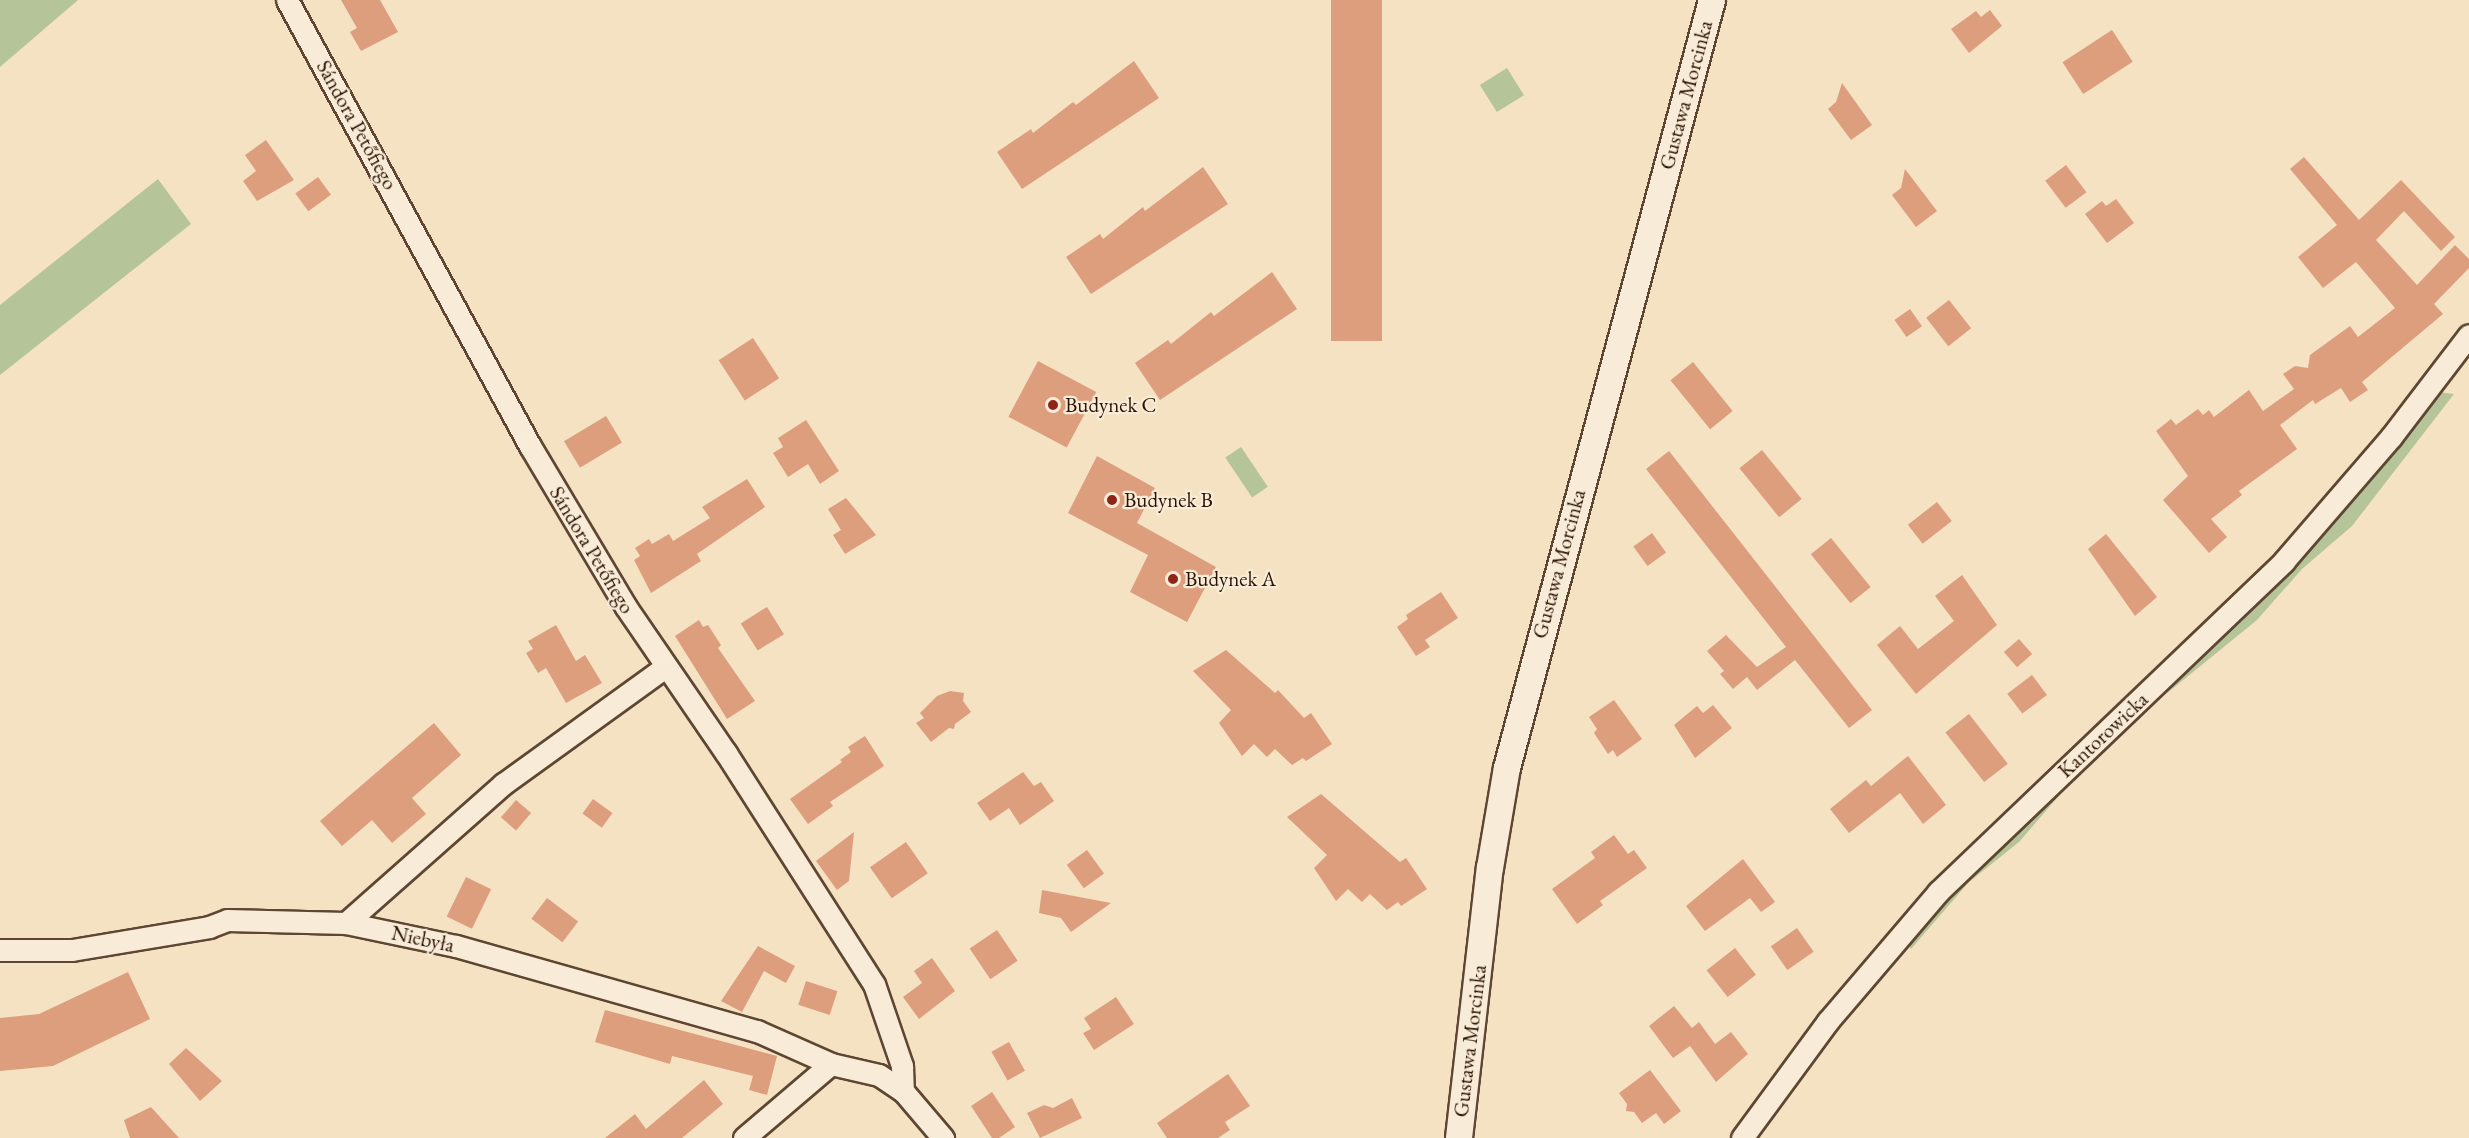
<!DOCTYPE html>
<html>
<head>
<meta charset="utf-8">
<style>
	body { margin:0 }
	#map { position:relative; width:2469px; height:1138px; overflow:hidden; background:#f5e2c3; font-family:"EB Garamond",serif }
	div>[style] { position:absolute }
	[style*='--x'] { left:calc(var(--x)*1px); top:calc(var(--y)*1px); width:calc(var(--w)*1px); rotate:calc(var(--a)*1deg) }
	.green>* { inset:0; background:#b5c499; transform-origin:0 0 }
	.building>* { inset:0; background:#dd9e7d; transform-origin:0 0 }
	.roads { filter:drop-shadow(2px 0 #5e4632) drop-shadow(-2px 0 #5e4632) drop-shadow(0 2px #5e4632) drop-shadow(0 -2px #5e4632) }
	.minor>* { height:21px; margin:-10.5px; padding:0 10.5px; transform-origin:10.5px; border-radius:10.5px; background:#f8ecd8 }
	.tertiary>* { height:26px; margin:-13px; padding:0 13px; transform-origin:13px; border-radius:13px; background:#f8ecd8 }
	.dots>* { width:16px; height:16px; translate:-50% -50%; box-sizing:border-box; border:3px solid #f8ecd8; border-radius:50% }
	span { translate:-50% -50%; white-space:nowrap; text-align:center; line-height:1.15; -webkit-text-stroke:4.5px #f8ecd8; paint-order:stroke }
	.street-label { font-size:21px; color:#2b1201 }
	.poi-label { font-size:21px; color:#2b1201 }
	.left { translate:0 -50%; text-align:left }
</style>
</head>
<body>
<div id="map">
	<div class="green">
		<i style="clip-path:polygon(0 0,78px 0,0 67px)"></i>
		<i style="left:1507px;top:68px;width:32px;height:32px;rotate:58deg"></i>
		<i style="clip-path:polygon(158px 179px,191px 224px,0 375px,0 305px)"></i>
		<i style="clip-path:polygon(2438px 392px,2454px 394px,2352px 526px,2302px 569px,2257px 620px,2166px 694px,2328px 525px)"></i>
		<i style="left:1241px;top:447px;width:48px;height:19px;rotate:56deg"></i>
		<i style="clip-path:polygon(2076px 776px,2019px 842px,1969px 882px,1911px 949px,1906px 942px,1941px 903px)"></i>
	</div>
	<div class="building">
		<i style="clip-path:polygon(341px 0,380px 0,398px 32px,361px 51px,350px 32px,357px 28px)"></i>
		<i style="left:1331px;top:0;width:51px;height:341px"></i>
		<i style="clip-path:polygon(1990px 10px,2002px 26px,1969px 53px,1951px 29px,1976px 11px,1981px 17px)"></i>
		<i style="left:2112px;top:30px;width:38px;height:59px;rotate:57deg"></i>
		<i style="clip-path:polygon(1134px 61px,1159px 98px,1022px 189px,997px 152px,1031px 129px,1033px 133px,1073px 102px,1076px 105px)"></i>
		<i style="clip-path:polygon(1842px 83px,1872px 125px,1851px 140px,1828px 109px,1836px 102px)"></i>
		<i style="clip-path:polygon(266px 140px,294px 180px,257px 201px,243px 181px,256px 171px,245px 155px)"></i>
		<i style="clip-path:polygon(2304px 157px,2359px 220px,2401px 180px,2455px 237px,2441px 251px,2404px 211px,2376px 240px,2417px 285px,2455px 245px,2469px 259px,2469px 268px,2434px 304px,2443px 314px,2362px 382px,2368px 390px,2350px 402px,2341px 388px,2315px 404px,2313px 400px,2280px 425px,2297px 449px,2239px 491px,2242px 495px,2211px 519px,2227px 537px,2209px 553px,2163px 500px,2188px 476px,2156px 431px,2171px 419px,2176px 425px,2198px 409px,2203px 415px,2209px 410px,2214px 417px,2249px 390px,2263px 411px,2294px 389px,2283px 374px,2295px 366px,2308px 368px,2310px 355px,2350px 326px,2358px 337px,2395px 308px,2356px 262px,2323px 288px,2298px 257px,2337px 225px,2290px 169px)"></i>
		<i style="left:2066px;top:165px;width:34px;height:26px;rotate:53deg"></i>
		<i style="clip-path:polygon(1203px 167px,1228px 204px,1091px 294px,1066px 257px,1100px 234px,1103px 239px,1143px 207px,1145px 211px)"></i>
		<i style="clip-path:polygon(1905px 169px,1937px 211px,1916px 227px,1892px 195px,1901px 188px)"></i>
		<i style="left:318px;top:177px;width:22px;height:28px;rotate:54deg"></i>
		<i style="clip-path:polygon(2116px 199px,2134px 223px,2107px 243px,2085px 214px,2102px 201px,2106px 206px)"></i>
		<i style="clip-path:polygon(1272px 272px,1297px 309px,1160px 400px,1135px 363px,1168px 340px,1171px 344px,1211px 312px,1214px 316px)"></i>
		<i style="left:1949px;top:300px;width:36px;height:29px;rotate:52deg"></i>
		<i style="left:1910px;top:309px;width:21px;height:19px;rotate:55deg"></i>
		<i style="left:753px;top:338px;width:48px;height:41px;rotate:57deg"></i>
		<i style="left:1038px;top:361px;width:66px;height:63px;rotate:28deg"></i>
		<i style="left:1693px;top:362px;width:63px;height:29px;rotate:51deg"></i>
		<i style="left:606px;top:416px;width:31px;height:49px;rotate:59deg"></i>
		<i style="clip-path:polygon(806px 420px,839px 471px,820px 484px,808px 464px,788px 477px,773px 453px,783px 447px,778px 438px)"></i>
		<i style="left:1762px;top:450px;width:63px;height:29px;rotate:51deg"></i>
		<i style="clip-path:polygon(1669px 451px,1872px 710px,1849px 728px,1795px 660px,1757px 690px,1747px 677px,1733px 689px,1720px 674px,1724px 671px,1707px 651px,1726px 635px,1757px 667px,1786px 647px,1646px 469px)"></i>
		<i style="clip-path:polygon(1097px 456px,1155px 488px,1137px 523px,1216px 567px,1187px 622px,1130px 592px,1148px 555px,1068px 513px)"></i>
		<i style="clip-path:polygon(747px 479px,765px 507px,697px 554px,701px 561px,651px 593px,634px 560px,640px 556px,635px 548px,649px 539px,652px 544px,669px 534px,673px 541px,710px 518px,702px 507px)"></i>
		<i style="clip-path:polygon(846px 498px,876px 535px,845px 554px,833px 535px,841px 530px,828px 509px)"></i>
		<i style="left:1937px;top:502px;width:24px;height:37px;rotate:52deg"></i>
		<i style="left:1652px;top:533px;width:24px;height:23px;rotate:54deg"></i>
		<i style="clip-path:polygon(2106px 534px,2157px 597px,2135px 616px,2088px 549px)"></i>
		<i style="left:1831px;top:538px;width:63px;height:26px;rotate:51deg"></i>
		<i style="clip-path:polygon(1962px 575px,1997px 625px,1916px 694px,1877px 645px,1900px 626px,1918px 649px,1954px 621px,1935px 596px)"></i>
		<i style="clip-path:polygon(1441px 592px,1458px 618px,1425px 640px,1430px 647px,1416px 656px,1397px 627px,1408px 619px,1406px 615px)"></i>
		<i style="left:767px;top:607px;width:32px;height:31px;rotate:58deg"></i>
		<i style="clip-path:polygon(699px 620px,703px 627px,708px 625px,721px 645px,718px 648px,755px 701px,727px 719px,675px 636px)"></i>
		<i style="clip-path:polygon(556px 625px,576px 661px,585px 655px,602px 683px,566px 703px,546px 668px,538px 673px,526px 653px,533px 649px,528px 641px)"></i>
		<i style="left:2019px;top:639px;width:20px;height:20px;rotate:49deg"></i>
		<i style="clip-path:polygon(1226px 650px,1275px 693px,1278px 690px,1304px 718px,1311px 713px,1332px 744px,1306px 761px,1303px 758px,1292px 765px,1275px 749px,1267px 757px,1254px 744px,1242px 756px,1219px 723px,1231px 710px,1193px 671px)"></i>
		<i style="left:2032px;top:675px;width:25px;height:31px;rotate:53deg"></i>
		<i style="clip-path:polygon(950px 691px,964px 693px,963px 701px,971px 712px,955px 724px,954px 729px,949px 728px,931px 742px,916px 723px,924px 718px,920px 713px,937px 696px)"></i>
		<i style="clip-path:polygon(1614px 700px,1642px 739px,1617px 757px,1613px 750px,1608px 754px,1594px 733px,1597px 729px,1589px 717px)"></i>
		<i style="clip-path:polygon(1713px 705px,1732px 728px,1695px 758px,1674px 725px,1697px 706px,1703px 713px)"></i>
		<i style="left:1969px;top:714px;width:63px;height:30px;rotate:52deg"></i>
		<i style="clip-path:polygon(434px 723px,461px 755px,412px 798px,426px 814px,392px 843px,372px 820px,342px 846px,320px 821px)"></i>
		<i style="clip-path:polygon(865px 736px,884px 766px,830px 802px,833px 806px,808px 824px,790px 799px,842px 762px,840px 760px,851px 752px,848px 747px)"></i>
		<i style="clip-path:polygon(1908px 756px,1946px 805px,1923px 824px,1900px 793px,1849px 833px,1830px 809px,1866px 780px,1871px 786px)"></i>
		<i style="clip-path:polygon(1023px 772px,1034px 786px,1041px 782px,1054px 801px,1020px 825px,1009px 808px,990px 821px,977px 803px)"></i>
		<i style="clip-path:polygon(1321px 794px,1400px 862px,1406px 858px,1427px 889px,1401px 906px,1398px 902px,1387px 910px,1370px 894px,1362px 902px,1348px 889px,1336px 901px,1314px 868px,1327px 855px,1287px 817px)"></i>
		<i style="left:593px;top:799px;width:24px;height:18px;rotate:36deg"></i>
		<i style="left:516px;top:800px;width:20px;height:23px;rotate:41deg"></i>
		<i style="clip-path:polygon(854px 832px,849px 881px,837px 890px,816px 861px)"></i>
		<i style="clip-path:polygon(1614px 835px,1628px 854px,1634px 850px,1647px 868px,1600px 901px,1603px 905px,1577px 924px,1552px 889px,1595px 858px,1591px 852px)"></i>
		<i style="left:906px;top:842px;width:38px;height:44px;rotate:55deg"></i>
		<i style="left:1087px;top:850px;width:29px;height:25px;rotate:54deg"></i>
		<i style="clip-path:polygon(1743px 859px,1775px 902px,1761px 912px,1750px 898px,1705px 931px,1686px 906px)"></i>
		<i style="left:466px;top:877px;width:28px;height:44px;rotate:26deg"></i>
		<i style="clip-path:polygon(1042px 890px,1111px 903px,1071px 932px,1061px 918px,1039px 913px)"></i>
		<i style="left:547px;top:898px;width:39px;height:26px;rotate:37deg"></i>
		<i style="left:1797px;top:928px;width:29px;height:32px;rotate:55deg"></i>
		<i style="left:997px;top:930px;width:37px;height:33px;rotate:56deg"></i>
		<i style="clip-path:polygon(758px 946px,795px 966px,786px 983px,764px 971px,742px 1012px,721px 1001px)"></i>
		<i style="left:1735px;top:948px;width:34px;height:36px;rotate:52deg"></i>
		<i style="clip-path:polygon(932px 958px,955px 991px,919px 1019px,903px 997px,922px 983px,914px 971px)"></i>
		<i style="clip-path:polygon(128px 972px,150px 1019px,53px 1066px,0 1071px,0 1018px,39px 1014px)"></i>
		<i style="left:806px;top:981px;width:33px;height:25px;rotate:18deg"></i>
		<i style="clip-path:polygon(1116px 997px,1134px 1024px,1094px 1050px,1083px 1033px,1091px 1029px,1084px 1018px)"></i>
		<i style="clip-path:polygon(1674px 1006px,1692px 1028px,1699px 1022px,1715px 1044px,1731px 1032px,1748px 1054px,1716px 1082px,1690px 1046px,1673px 1058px,1649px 1026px)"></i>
		<i style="clip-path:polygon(605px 1010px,777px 1056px,767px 1095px,749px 1090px,753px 1076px,672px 1056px,670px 1064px,595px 1042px)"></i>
		<i style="left:1009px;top:1042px;width:33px;height:20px;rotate:61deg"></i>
		<i style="clip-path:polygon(186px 1048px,222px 1081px,200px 1101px,169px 1064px)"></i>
		<i style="clip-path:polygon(1650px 1070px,1681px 1111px,1664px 1124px,1656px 1113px,1642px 1123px,1634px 1112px,1626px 1111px,1627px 1104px,1619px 1093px)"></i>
		<i style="clip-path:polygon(1228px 1074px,1250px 1106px,1225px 1122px,1230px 1130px,1218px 1138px,1167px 1138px,1157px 1123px)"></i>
		<i style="clip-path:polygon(704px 1080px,723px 1104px,682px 1138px,605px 1138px,635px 1114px,646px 1129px)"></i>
		<i style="clip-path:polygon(992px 1092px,1015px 1127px,999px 1138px,992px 1138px,971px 1106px)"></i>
		<i style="clip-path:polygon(1072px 1098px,1082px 1118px,1040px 1138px,1027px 1113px,1044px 1105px,1053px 1108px)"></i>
		<i style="clip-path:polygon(151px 1107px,179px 1138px,130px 1138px,124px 1120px)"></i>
	</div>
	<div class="roads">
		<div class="minor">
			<i style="--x:287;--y:0;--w:508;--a:61.42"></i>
			<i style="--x:530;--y:446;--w:187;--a:59.2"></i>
			<i style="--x:626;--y:607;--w:177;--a:55.6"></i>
			<i style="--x:726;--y:753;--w:274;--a:57.4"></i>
			<i style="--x:874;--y:984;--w:87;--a:71.1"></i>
			<i style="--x:902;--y:1066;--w:25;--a:88"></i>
			<i style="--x:346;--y:923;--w:210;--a:-41.5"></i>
			<i style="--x:503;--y:784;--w:198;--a:-35.8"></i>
			<i style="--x:0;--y:950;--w:72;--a:0"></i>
			<i style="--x:72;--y:950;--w:139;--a:-9.5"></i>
			<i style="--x:209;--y:927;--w:19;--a:-21"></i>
			<i style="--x:227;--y:920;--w:119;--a:1.4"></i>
			<i style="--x:346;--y:923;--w:112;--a:11.8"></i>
			<i style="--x:456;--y:946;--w:313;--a:15.8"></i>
			<i style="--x:757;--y:1031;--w:81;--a:24"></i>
			<i style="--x:831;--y:1064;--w:49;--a:12.9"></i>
			<i style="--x:879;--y:1075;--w:29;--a:34"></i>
			<i style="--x:903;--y:1091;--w:62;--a:49.6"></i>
			<i style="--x:744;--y:1138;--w:114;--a:-40.4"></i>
			<i style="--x:1742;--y:1138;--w:145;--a:-53.7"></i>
			<i style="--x:1828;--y:1021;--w:170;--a:-49.5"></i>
			<i style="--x:1938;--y:892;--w:479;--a:-43.7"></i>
			<i style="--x:2284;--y:561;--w:164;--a:-49.2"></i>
			<i style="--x:2391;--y:437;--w:128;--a:-52.6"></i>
		</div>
		<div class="tertiary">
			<i style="--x:1459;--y:1138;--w:272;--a:-83.5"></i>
			<i style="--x:1490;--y:868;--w:101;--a:-80.4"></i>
			<i style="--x:1507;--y:768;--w:795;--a:-75.05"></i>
		</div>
	</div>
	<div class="dots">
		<i style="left:1053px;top:405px;background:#8f2418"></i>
		<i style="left:1112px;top:500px;background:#8f2418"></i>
		<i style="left:1173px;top:579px;background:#8f2418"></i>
	</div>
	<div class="street-label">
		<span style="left:1686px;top:95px;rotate:-75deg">Gustawa Morcinka</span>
		<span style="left:357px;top:125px;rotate:61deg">Sándora Petőfiego</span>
		<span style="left:592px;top:550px;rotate:59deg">Sándora Petőfiego</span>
		<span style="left:1559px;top:564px;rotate:-75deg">Gustawa Morcinka</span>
		<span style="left:2103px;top:735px;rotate:-43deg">Kantorowicka</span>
		<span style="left:423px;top:939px;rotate:12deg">Niebyła</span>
		<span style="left:1470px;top:1041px;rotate:-83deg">Gustawa Morcinka</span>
	</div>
	<div class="poi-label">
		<span class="left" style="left:1065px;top:405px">Budynek C</span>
		<span class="left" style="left:1124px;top:500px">Budynek B</span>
		<span class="left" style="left:1185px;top:579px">Budynek A</span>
	</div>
</div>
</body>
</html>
